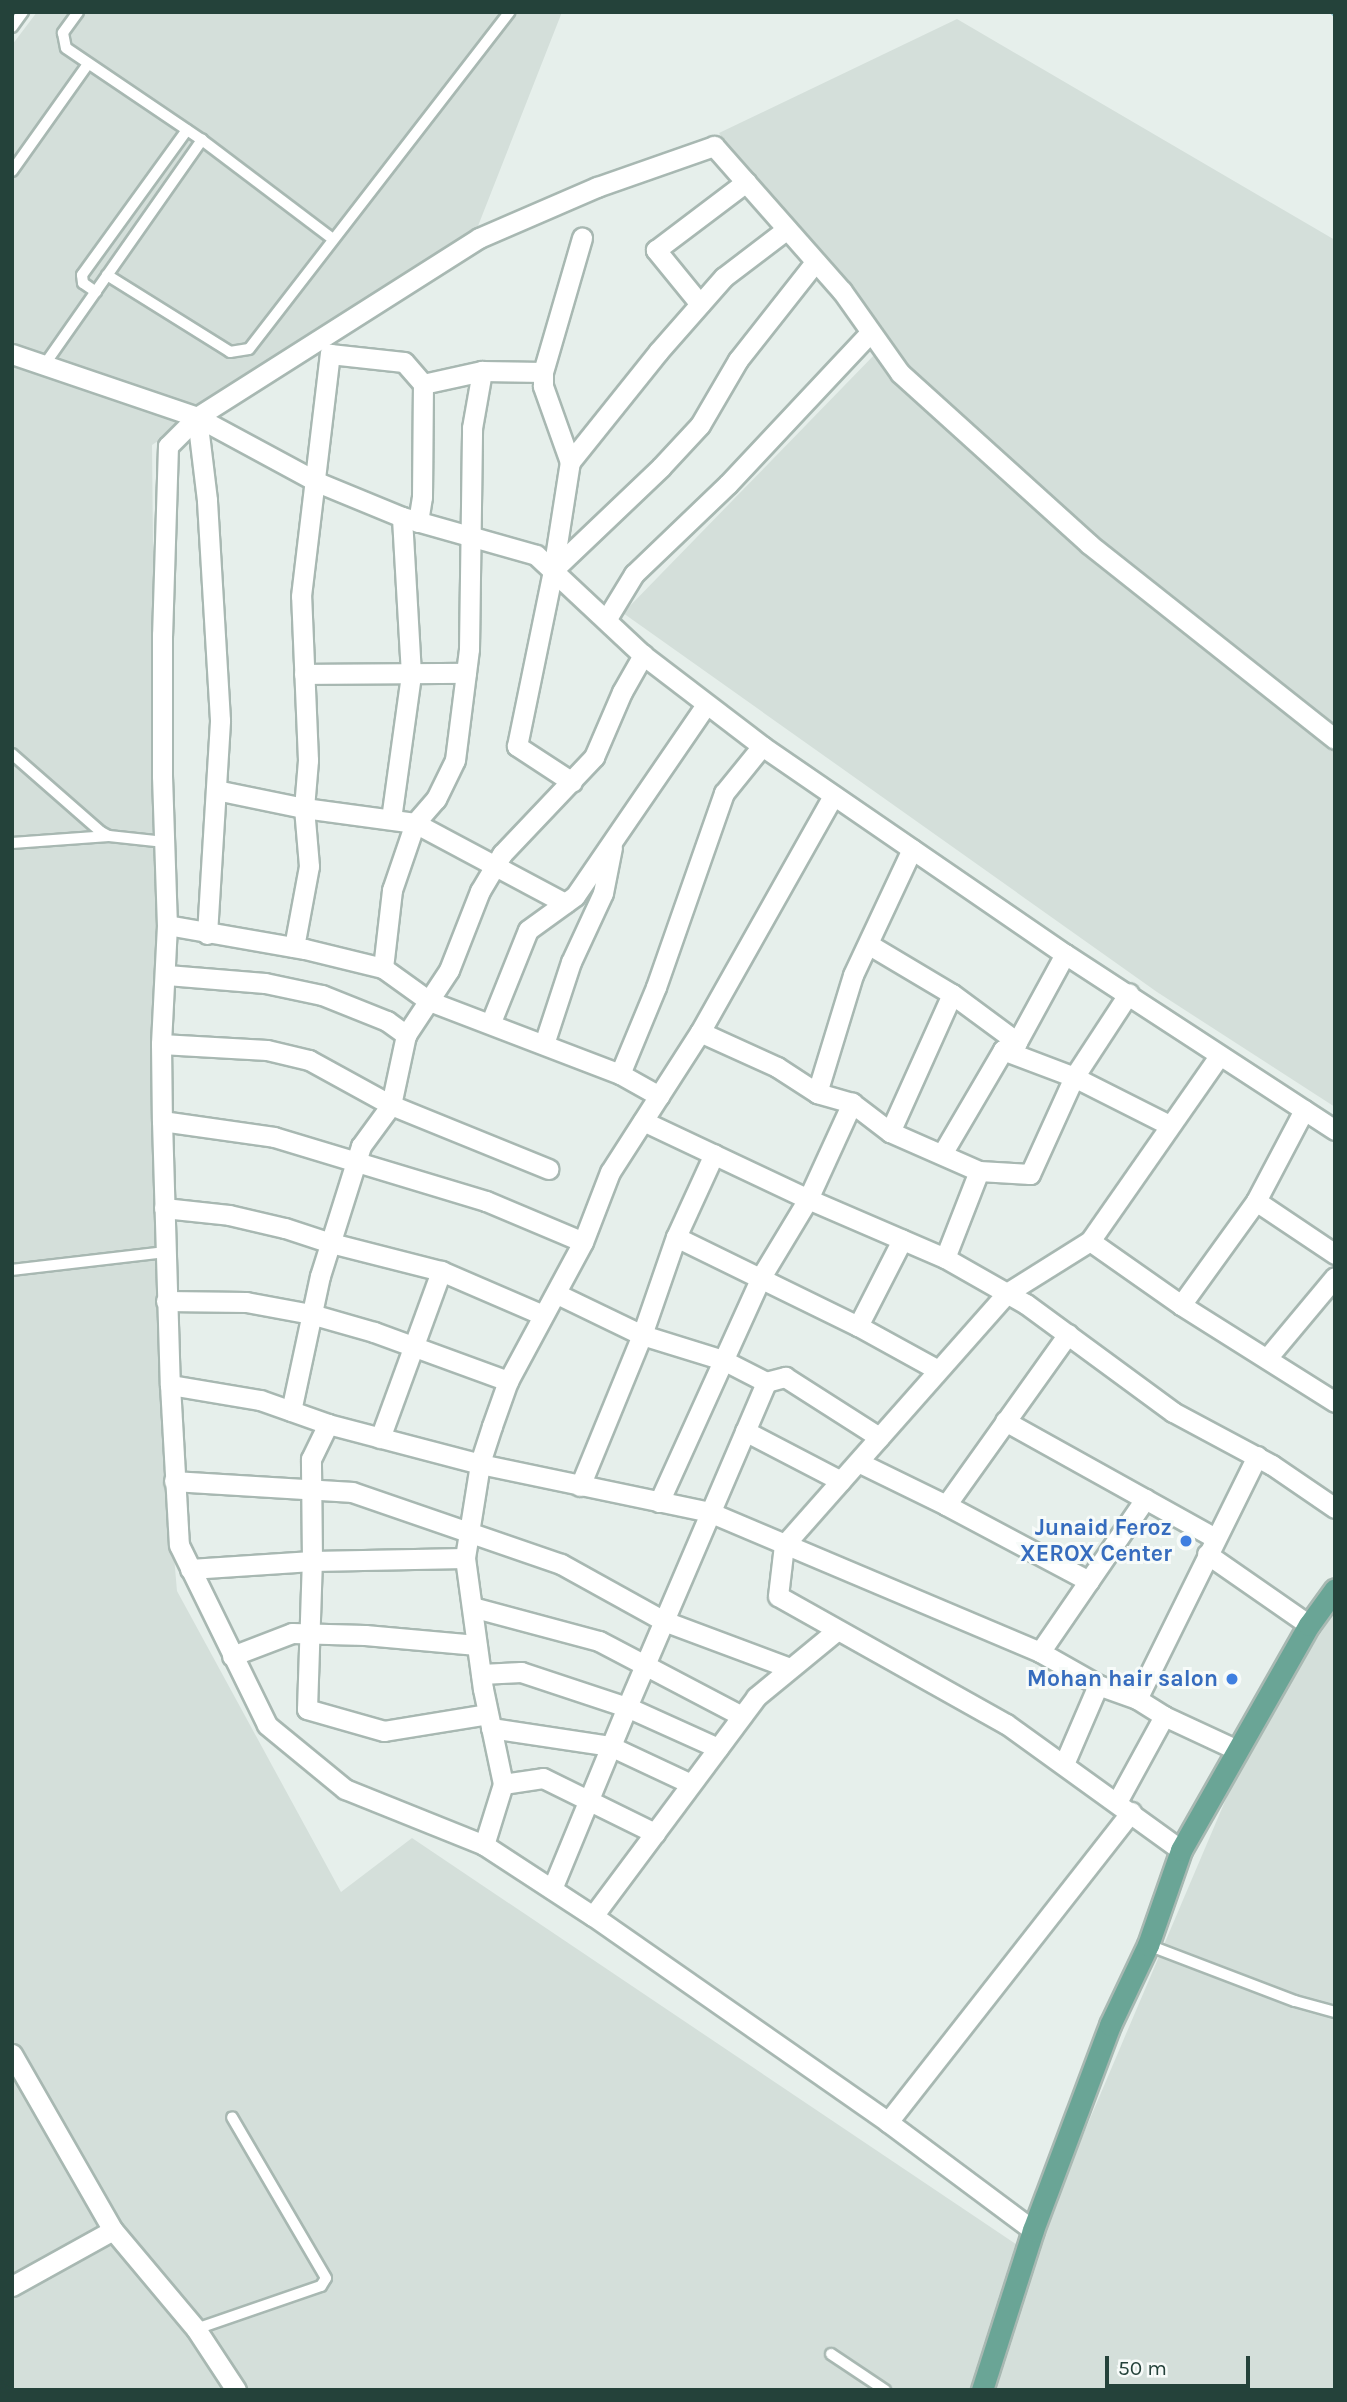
<!DOCTYPE html>
<html>
<head>
<meta charset="utf-8">
<style>
	body { margin:0 }
	#map { position:relative; width:1347px; height:2402px; overflow:hidden; background:#e6efeb; font-family:Karla,sans-serif }
	div>[style] { position:absolute }
	[style*='--x'] { left:calc(var(--x)*1px); top:calc(var(--y)*1px); width:calc(var(--w)*1px); rotate:calc(var(--a)*1deg) }
	.built>* { inset:0; background:#d4dfda }
	.stream>* { height:6px; margin:-3px; padding:0 3px; transform-origin:3px; border-radius:3px; background:#8ec9d4 }
	.roads { filter:drop-shadow(2px 0 #a8b8b2) drop-shadow(-2px 0 #a8b8b2) drop-shadow(0 2px #a8b8b2) drop-shadow(0 -2px #a8b8b2) }
	.lane>* { height:10px; margin:-5px; padding:0 5px; transform-origin:5px; border-radius:5px; background:#fff }
	.street>* { height:19px; margin:-9.5px; padding:0 9.5px; transform-origin:9.5px; border-radius:9.5px; background:#fff }
	.primary>* { height:21px; margin:-10.5px; padding:0 10.5px; transform-origin:10.5px; border-radius:10.5px; background:#6aa596 }
	.dots>* { width:19px; height:19px; translate:-50% -50%; box-sizing:border-box; border:4px solid #f7fbf9; border-radius:50% }
	span { translate:-50% -50%; white-space:nowrap; text-align:center; line-height:1.15; -webkit-text-stroke:6px #f7fbf9; paint-order:stroke }
	.shop-label { font-size:23px; color:#366cbe; font-weight:700 }
	.right { translate:-100% -50%; text-align:right }
	.frame { position:absolute; inset:0; border:14px solid #24423a; pointer-events:none }
	.scale { position:absolute; left:1105px; top:2356px; width:145px; height:32px; box-sizing:border-box; border:4px solid #24423a; border-top:0; padding-left:9px; font-size:21px; line-height:24px; white-space:nowrap; color:#24423a; -webkit-text-stroke:5px #f7fbf9; paint-order:stroke }
</style>
</head>
<body>
<div id="map">
	<div class="built">
		<i style="clip-path:polygon(37px 12px,562px 12px,478px 226px,152px 445px,162px 1417px,177px 1591px,341px 1892px,412px 1838px,1032px 2255px,1257px 1726px,1335px 1612px,1335px 2390px,12px 2390px,12px 45px)"></i>
		<i style="clip-path:polygon(957px 19px,1335px 240px,1335px 1107px,1157px 992px,623px 613px,878px 351px,719px 133px)"></i>
	</div>
	<div class="stream">
		<i style="--x:1333;--y:12;--w:3;--a:45"></i>
	</div>
	<div class="roads">
		<div class="lane">
			<i style="--x:78;--y:12;--w:26;--a:126"></i>
			<i style="--x:63;--y:33;--w:15;--a:79"></i>
			<i style="--x:66;--y:48;--w:164;--a:34.1"></i>
			<i style="--x:202;--y:140;--w:164;--a:37.1"></i>
			<i style="--x:12;--y:27;--w:19;--a:-54"></i>
			<i style="--x:12;--y:171;--w:131;--a:-54.6"></i>
			<i style="--x:107;--y:275;--w:145;--a:32"></i>
			<i style="--x:230;--y:352;--w:19;--a:-9"></i>
			<i style="--x:249;--y:349;--w:426;--a:-52.3"></i>
			<i style="--x:96;--y:292;--w:16;--a:-145"></i>
			<i style="--x:83;--y:283;--w:8;--a:-97"></i>
			<i style="--x:82;--y:275;--w:179;--a:-54.1"></i>
			<i style="--x:45;--y:364;--w:274;--a:-55"></i>
			<i style="--x:12;--y:754;--w:118;--a:41.2"></i>
			<i style="--x:101;--y:832;--w:9;--a:27"></i>
			<i style="--x:109;--y:836;--w:56;--a:6.1"></i>
			<i style="--x:12;--y:843;--w:97;--a:-4.1"></i>
			<i style="--x:12;--y:1270;--w:154;--a:-6.7"></i>
			<i style="--x:1148;--y:1945;--w:157;--a:20.9"></i>
			<i style="--x:1295;--y:2001;--w:41;--a:15.4"></i>
			<i style="--x:196;--y:2329;--w:132;--a:-19"></i>
			<i style="--x:321;--y:2286;--w:9;--a:-58"></i>
			<i style="--x:326;--y:2278;--w:186;--a:-120.3"></i>
			<i style="--x:831;--y:2354;--w:65;--a:33.7"></i>
		</div>
		<div class="street">
			<i style="--x:700;--y:304;--w:70;--a:-129.2"></i>
			<i style="--x:656;--y:250;--w:113;--a:-37.1"></i>
			<i style="--x:12;--y:354;--w:195;--a:18.8"></i>
			<i style="--x:197;--y:417;--w:41;--a:135"></i>
			<i style="--x:168;--y:446;--w:189;--a:91.8"></i>
			<i style="--x:162;--y:635;--w:141;--a:90"></i>
			<i style="--x:162;--y:776;--w:149;--a:88.1"></i>
			<i style="--x:167;--y:925;--w:119;--a:92.9"></i>
			<i style="--x:161;--y:1044;--w:77;--a:89.3"></i>
			<i style="--x:162;--y:1121;--w:264;--a:88.3"></i>
			<i style="--x:197;--y:417;--w:334;--a:-32.4"></i>
			<i style="--x:479;--y:238;--w:129;--a:-23.4"></i>
			<i style="--x:597;--y:187;--w:124;--a:-19.3"></i>
			<i style="--x:714;--y:146;--w:193;--a:48.6"></i>
			<i style="--x:842;--y:291;--w:100;--a:54.7"></i>
			<i style="--x:900;--y:373;--w:255;--a:42.1"></i>
			<i style="--x:1089;--y:544;--w:314;--a:38.4"></i>
			<i style="--x:570;--y:462;--w:81;--a:-109.6"></i>
			<i style="--x:543;--y:386;--w:14;--a:-90"></i>
			<i style="--x:543;--y:372;--w:140;--a:-73.8"></i>
			<i style="--x:418;--y:522;--w:25;--a:-81"></i>
			<i style="--x:422;--y:497;--w:113;--a:-89.5"></i>
			<i style="--x:553;--y:570;--w:149;--a:-43.6"></i>
			<i style="--x:661;--y:467;--w:57;--a:-47.1"></i>
			<i style="--x:700;--y:425;--w:75;--a:-59.7"></i>
			<i style="--x:738;--y:360;--w:125;--a:-51.8"></i>
			<i style="--x:606;--y:620;--w:54;--a:-58.7"></i>
			<i style="--x:634;--y:574;--w:130;--a:-43.8"></i>
			<i style="--x:728;--y:484;--w:207;--a:-46.8"></i>
			<i style="--x:304;--y:674;--w:162;--a:-0.4"></i>
			<i style="--x:572;--y:782;--w:66;--a:-146.8"></i>
			<i style="--x:517;--y:746;--w:180;--a:-78.4"></i>
			<i style="--x:553;--y:570;--w:109;--a:-81.1"></i>
			<i style="--x:570;--y:462;--w:141;--a:-51.3"></i>
			<i style="--x:658;--y:352;--w:100;--a:-48.7"></i>
			<i style="--x:724;--y:277;--w:79;--a:-37.3"></i>
			<i style="--x:216;--y:790;--w:90;--a:11.6"></i>
			<i style="--x:304;--y:808;--w:112;--a:7.7"></i>
			<i style="--x:415;--y:823;--w:170;--a:28.1"></i>
			<i style="--x:833;--y:796;--w:271;--a:119.4"></i>
			<i style="--x:700;--y:1032;--w:166;--a:122.7"></i>
			<i style="--x:610;--y:1172;--w:75;--a:111.1"></i>
			<i style="--x:583;--y:1242;--w:158;--a:118.3"></i>
			<i style="--x:508;--y:1381;--w:48;--a:109.6"></i>
			<i style="--x:492;--y:1426;--w:40;--a:108"></i>
			<i style="--x:480;--y:1464;--w:95;--a:99.1"></i>
			<i style="--x:465;--y:1558;--w:132;--a:82.2"></i>
			<i style="--x:483;--y:1689;--w:97;--a:78.1"></i>
			<i style="--x:503;--y:1784;--w:64;--a:107.3"></i>
			<i style="--x:484;--y:1845;--w:130;--a:33.1"></i>
			<i style="--x:593;--y:1916;--w:360;--a:34.9"></i>
			<i style="--x:888;--y:2122;--w:181;--a:36.7"></i>
			<i style="--x:391;--y:819;--w:146;--a:-82.1"></i>
			<i style="--x:411;--y:674;--w:157;--a:-93.3"></i>
			<i style="--x:912;--y:849;--w:139;--a:115.1"></i>
			<i style="--x:853;--y:975;--w:123;--a:107"></i>
			<i style="--x:817;--y:1093;--w:36;--a:16"></i>
			<i style="--x:852;--y:1103;--w:48;--a:37.3"></i>
			<i style="--x:890;--y:1132;--w:97;--a:23.7"></i>
			<i style="--x:979;--y:1171;--w:51;--a:3.4"></i>
			<i style="--x:1030;--y:1174;--w:107;--a:-65.6"></i>
			<i style="--x:1074;--y:1077;--w:100;--a:-56.8"></i>
			<i style="--x:167;--y:925;--w:140;--a:9.9"></i>
			<i style="--x:305;--y:949;--w:80;--a:13.7"></i>
			<i style="--x:383;--y:968;--w:57;--a:35.7"></i>
			<i style="--x:429;--y:1001;--w:204;--a:20.9"></i>
			<i style="--x:620;--y:1074;--w:45;--a:29.4"></i>
			<i style="--x:207;--y:934;--w:214;--a:-86.5"></i>
			<i style="--x:220;--y:720;--w:220;--a:-93.4"></i>
			<i style="--x:207;--y:500;--w:84;--a:-96.9"></i>
			<i style="--x:197;--y:417;--w:136;--a:28.4"></i>
			<i style="--x:317;--y:482;--w:92;--a:22.4"></i>
			<i style="--x:402;--y:517;--w:139;--a:15.8"></i>
			<i style="--x:536;--y:555;--w:146;--a:43.1"></i>
			<i style="--x:643;--y:655;--w:150;--a:37.4"></i>
			<i style="--x:762;--y:746;--w:368;--a:34.5"></i>
			<i style="--x:1065;--y:954;--w:322;--a:33.1"></i>
			<i style="--x:868;--y:944;--w:98;--a:30.8"></i>
			<i style="--x:952;--y:994;--w:81;--a:36.4"></i>
			<i style="--x:294;--y:947;--w:82;--a:-79.5"></i>
			<i style="--x:309;--y:866;--w:58;--a:-94.9"></i>
			<i style="--x:304;--y:808;--w:48;--a:-85.2"></i>
			<i style="--x:308;--y:760;--w:164;--a:-92.4"></i>
			<i style="--x:301;--y:596;--w:244;--a:-83.2"></i>
			<i style="--x:330;--y:354;--w:74;--a:6.2"></i>
			<i style="--x:404;--y:362;--w:29;--a:49"></i>
			<i style="--x:423;--y:384;--w:60;--a:-12.4"></i>
			<i style="--x:482;--y:371;--w:61;--a:0.9"></i>
			<i style="--x:383;--y:968;--w:79;--a:-83.4"></i>
			<i style="--x:392;--y:890;--w:71;--a:-71.1"></i>
			<i style="--x:415;--y:823;--w:32;--a:-49"></i>
			<i style="--x:436;--y:799;--w:43;--a:-64"></i>
			<i style="--x:455;--y:760;--w:112;--a:-82.8"></i>
			<i style="--x:469;--y:649;--w:221;--a:-89.2"></i>
			<i style="--x:472;--y:428;--w:58;--a:-80"></i>
			<i style="--x:167;--y:975;--w:98;--a:4.7"></i>
			<i style="--x:265;--y:983;--w:58;--a:11.9"></i>
			<i style="--x:322;--y:995;--w:70;--a:21.8"></i>
			<i style="--x:387;--y:1021;--w:24;--a:36"></i>
			<i style="--x:491;--y:1022;--w:99;--a:-68.1"></i>
			<i style="--x:528;--y:930;--w:58;--a:-35.9"></i>
			<i style="--x:575;--y:896;--w:232;--a:-55.6"></i>
			<i style="--x:700;--y:1032;--w:85;--a:24.4"></i>
			<i style="--x:777;--y:1067;--w:48;--a:33"></i>
			<i style="--x:161;--y:1044;--w:106;--a:3.2"></i>
			<i style="--x:267;--y:1050;--w:43;--a:13.4"></i>
			<i style="--x:309;--y:1060;--w:94;--a:28.8"></i>
			<i style="--x:391;--y:1105;--w:170;--a:22.1"></i>
			<i style="--x:544;--y:1044;--w:86;--a:-71.8"></i>
			<i style="--x:571;--y:962;--w:76;--a:-65.1"></i>
			<i style="--x:603;--y:893;--w:47;--a:-78.9"></i>
			<i style="--x:1003;--y:1050;--w:76;--a:20.8"></i>
			<i style="--x:1074;--y:1077;--w:106;--a:26.8"></i>
			<i style="--x:620;--y:1074;--w:94;--a:-67.5"></i>
			<i style="--x:656;--y:987;--w:206;--a:-70.7"></i>
			<i style="--x:724;--y:793;--w:60;--a:-51"></i>
			<i style="--x:162;--y:1121;--w:113;--a:8.1"></i>
			<i style="--x:274;--y:1137;--w:221;--a:16.8"></i>
			<i style="--x:486;--y:1201;--w:105;--a:22.9"></i>
			<i style="--x:643;--y:1121;--w:183;--a:25.3"></i>
			<i style="--x:808;--y:1199;--w:149;--a:23.3"></i>
			<i style="--x:945;--y:1258;--w:93;--a:29.6"></i>
			<i style="--x:1026;--y:1304;--w:182;--a:36.3"></i>
			<i style="--x:1173;--y:1412;--w:112;--a:28.2"></i>
			<i style="--x:1272;--y:1465;--w:76;--a:34.3"></i>
			<i style="--x:890;--y:1132;--w:151;--a:-65.8"></i>
			<i style="--x:942;--y:1154;--w:121;--a:-59.6"></i>
			<i style="--x:1003;--y:1050;--w:16;--a:-30"></i>
			<i style="--x:1017;--y:1042;--w:100;--a:-61.4"></i>
			<i style="--x:1256;--y:1201;--w:95;--a:33.9"></i>
			<i style="--x:164;--y:1208;--w:65;--a:6.1"></i>
			<i style="--x:229;--y:1215;--w:57;--a:13.1"></i>
			<i style="--x:285;--y:1228;--w:48;--a:18.1"></i>
			<i style="--x:331;--y:1243;--w:114;--a:14.3"></i>
			<i style="--x:441;--y:1271;--w:111;--a:23.3"></i>
			<i style="--x:676;--y:1237;--w:203;--a:26.1"></i>
			<i style="--x:858;--y:1326;--w:91;--a:28.8"></i>
			<i style="--x:1090;--y:1241;--w:111;--a:35.1"></i>
			<i style="--x:1181;--y:1305;--w:182;--a:32.2"></i>
			<i style="--x:945;--y:1258;--w:93;--a:-68.7"></i>
			<i style="--x:166;--y:1301;--w:80;--a:0.7"></i>
			<i style="--x:246;--y:1302;--w:66;--a:10.5"></i>
			<i style="--x:311;--y:1314;--w:66;--a:15.9"></i>
			<i style="--x:374;--y:1332;--w:143;--a:20.1"></i>
			<i style="--x:1181;--y:1305;--w:128;--a:-54.2"></i>
			<i style="--x:1256;--y:1201;--w:103;--a:-62.2"></i>
			<i style="--x:858;--y:1326;--w:97;--a:-62.9"></i>
			<i style="--x:1068;--y:1334;--w:210;--a:125.5"></i>
			<i style="--x:946;--y:1505;--w:162;--a:28"></i>
			<i style="--x:1268;--y:1357;--w:104;--a:-50.1"></i>
			<i style="--x:766;--y:1382;--w:20;--a:-15"></i>
			<i style="--x:785;--y:1377;--w:112;--a:32.6"></i>
			<i style="--x:291;--y:1411;--w:138;--a:-77.9"></i>
			<i style="--x:320;--y:1276;--w:136;--a:-72.5"></i>
			<i style="--x:361;--y:1146;--w:51;--a:-53.8"></i>
			<i style="--x:391;--y:1105;--w:72;--a:-77.9"></i>
			<i style="--x:406;--y:1035;--w:78;--a:-56.5"></i>
			<i style="--x:449;--y:970;--w:85;--a:-68.6"></i>
			<i style="--x:480;--y:891;--w:43;--a:-59.3"></i>
			<i style="--x:502;--y:854;--w:134;--a:-46.5"></i>
			<i style="--x:594;--y:757;--w:71;--a:-66.7"></i>
			<i style="--x:622;--y:692;--w:43;--a:-60.4"></i>
			<i style="--x:1005;--y:1421;--w:240;--a:29.1"></i>
			<i style="--x:328;--y:1424;--w:72;--a:-160.6"></i>
			<i style="--x:260;--y:1400;--w:91;--a:-170.5"></i>
			<i style="--x:170;--y:1385;--w:160;--a:86.8"></i>
			<i style="--x:179;--y:1545;--w:200;--a:63.9"></i>
			<i style="--x:267;--y:1725;--w:101;--a:39.4"></i>
			<i style="--x:345;--y:1789;--w:150;--a:21.9"></i>
			<i style="--x:745;--y:1431;--w:108;--a:27.5"></i>
			<i style="--x:380;--y:1438;--w:178;--a:-69.9"></i>
			<i style="--x:858;--y:1462;--w:98;--a:26"></i>
			<i style="--x:174;--y:1481;--w:178;--a:3.5"></i>
			<i style="--x:352;--y:1492;--w:221;--a:19"></i>
			<i style="--x:561;--y:1564;--w:118;--a:29"></i>
			<i style="--x:664;--y:1621;--w:134;--a:20.5"></i>
			<i style="--x:580;--y:1486;--w:163;--a:-67.7"></i>
			<i style="--x:642;--y:1335;--w:104;--a:-70.9"></i>
			<i style="--x:676;--y:1237;--w:91;--a:-65.4"></i>
			<i style="--x:659;--y:1502;--w:247;--a:-65.6"></i>
			<i style="--x:761;--y:1277;--w:91;--a:-58.9"></i>
			<i style="--x:808;--y:1199;--w:106;--a:-65.4"></i>
			<i style="--x:1207;--y:1554;--w:124;--a:34.8"></i>
			<i style="--x:190;--y:1569;--w:122;--a:-3.8"></i>
			<i style="--x:312;--y:1561;--w:153;--a:-1.1"></i>
			<i style="--x:472;--y:1607;--w:131;--a:15"></i>
			<i style="--x:599;--y:1641;--w:161;--a:27.7"></i>
			<i style="--x:1040;--y:1652;--w:186;--a:-55.5"></i>
			<i style="--x:232;--y:1656;--w:64;--a:-21"></i>
			<i style="--x:292;--y:1633;--w:73;--a:1.6"></i>
			<i style="--x:365;--y:1635;--w:112;--a:5.1"></i>
			<i style="--x:481;--y:1674;--w:40;--a:-2.9"></i>
			<i style="--x:521;--y:1672;--w:112;--a:18.3"></i>
			<i style="--x:627;--y:1707;--w:100;--a:24.3"></i>
			<i style="--x:1137;--y:1699;--w:271;--a:-63.7"></i>
			<i style="--x:488;--y:1714;--w:105;--a:170.7"></i>
			<i style="--x:384;--y:1731;--w:80;--a:-164.1"></i>
			<i style="--x:307;--y:1709;--w:148;--a:-88.1"></i>
			<i style="--x:312;--y:1561;--w:102;--a:-90.6"></i>
			<i style="--x:311;--y:1459;--w:39;--a:-64"></i>
			<i style="--x:328;--y:1424;--w:157;--a:14.7"></i>
			<i style="--x:480;--y:1464;--w:234;--a:11.8"></i>
			<i style="--x:709;--y:1512;--w:359;--a:22.9"></i>
			<i style="--x:1040;--y:1652;--w:67;--a:29.6"></i>
			<i style="--x:1098;--y:1685;--w:41;--a:19.7"></i>
			<i style="--x:1137;--y:1699;--w:32;--a:32"></i>
			<i style="--x:1164;--y:1716;--w:81;--a:25"></i>
			<i style="--x:491;--y:1728;--w:120;--a:8.6"></i>
			<i style="--x:610;--y:1746;--w:89;--a:25.1"></i>
			<i style="--x:1064;--y:1764;--w:86;--a:-66.7"></i>
			<i style="--x:503;--y:1784;--w:40;--a:-8.5"></i>
			<i style="--x:543;--y:1778;--w:125;--a:26.2"></i>
			<i style="--x:1117;--y:1802;--w:98;--a:-61.3"></i>
			<i style="--x:1181;--y:1850;--w:216;--a:-144.2"></i>
			<i style="--x:1006;--y:1724;--w:261;--a:-150.7"></i>
			<i style="--x:778;--y:1596;--w:51;--a:-83.3"></i>
			<i style="--x:784;--y:1545;--w:337;--a:-48.5"></i>
			<i style="--x:1007;--y:1293;--w:98;--a:-32.1"></i>
			<i style="--x:1090;--y:1241;--w:226;--a:-55.1"></i>
			<i style="--x:552;--y:1889;--w:197;--a:-67.6"></i>
			<i style="--x:627;--y:1707;--w:353;--a:-66.8"></i>
			<i style="--x:766;--y:1382;--w:48;--a:-152.9"></i>
			<i style="--x:723;--y:1360;--w:85;--a:-162.8"></i>
			<i style="--x:642;--y:1335;--w:94;--a:-154.2"></i>
			<i style="--x:593;--y:1916;--w:273;--a:-53.3"></i>
			<i style="--x:756;--y:1697;--w:104;--a:-39.5"></i>
			<i style="--x:12;--y:2054;--w:203;--a:60.2"></i>
			<i style="--x:888;--y:2122;--w:394;--a:-51.9"></i>
			<i style="--x:12;--y:2286;--w:115;--a:-29"></i>
			<i style="--x:113;--y:2230;--w:129;--a:50"></i>
			<i style="--x:196;--y:2329;--w:73;--a:56.7"></i>
		</div>
		<div class="primary">
			<i style="--x:982;--y:2390;--w:168;--a:-72.3"></i>
			<i style="--x:1033;--y:2230;--w:219;--a:-69.4"></i>
			<i style="--x:1110;--y:2025;--w:89;--a:-64.6"></i>
			<i style="--x:1148;--y:1945;--w:101;--a:-70.8"></i>
			<i style="--x:1181;--y:1850;--w:259;--a:-60.4"></i>
			<i style="--x:1309;--y:1625;--w:44;--a:-54.2"></i>
		</div>
	</div>
	<div class="dots">
		<i style="left:1186px;top:1541px;background:#3f7fe0"></i>
		<i style="left:1232px;top:1679px;background:#3f7fe0"></i>
	</div>
	<div class="shop-label">
		<span class="right" style="left:1172px;top:1541px">Junaid Feroz<br>XEROX Center</span>
		<span class="right" style="left:1218px;top:1679px">Mohan hair salon</span>
	</div>
	<div class="frame"></div>
	<div class="scale">50 m</div>
</div>
</body>
</html>
